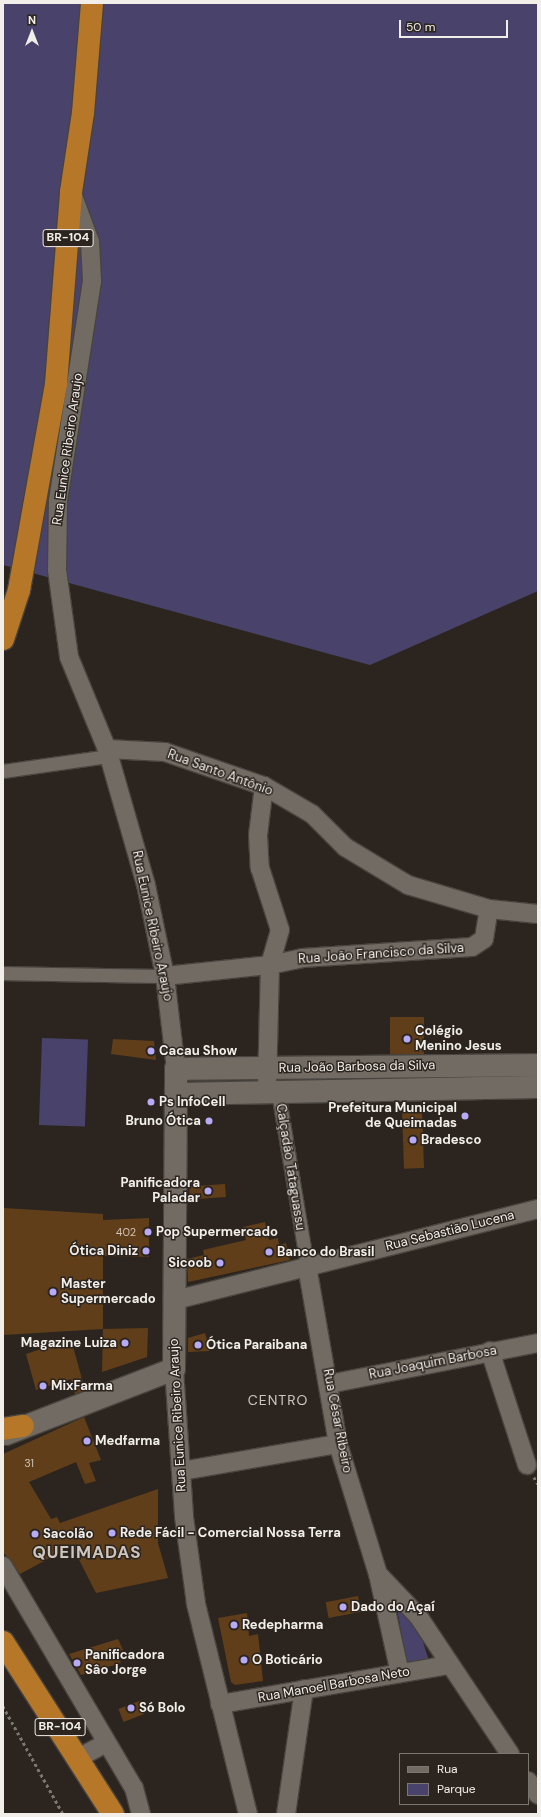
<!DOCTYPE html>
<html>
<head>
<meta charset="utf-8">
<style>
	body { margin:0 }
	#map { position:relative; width:541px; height:1817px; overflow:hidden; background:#2c251f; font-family:"DM Sans",sans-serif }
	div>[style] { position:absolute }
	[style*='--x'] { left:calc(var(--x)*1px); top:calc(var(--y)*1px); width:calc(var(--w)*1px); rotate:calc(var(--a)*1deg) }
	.green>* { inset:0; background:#49426a; transform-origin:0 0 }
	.building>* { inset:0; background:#603e19; transform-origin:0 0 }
	.path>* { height:2.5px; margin-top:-1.25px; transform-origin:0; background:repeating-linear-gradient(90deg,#7b7670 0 3px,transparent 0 6px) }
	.roads { filter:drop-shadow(1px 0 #49443f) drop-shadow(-1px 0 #49443f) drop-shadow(0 1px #49443f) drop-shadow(0 -1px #49443f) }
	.pedestrian>* { height:13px; margin:-6.5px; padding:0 6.5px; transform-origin:6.5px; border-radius:6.5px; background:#726b64 }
	.minor>* { height:18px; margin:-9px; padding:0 9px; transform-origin:9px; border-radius:9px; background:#726b64 }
	.tertiary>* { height:22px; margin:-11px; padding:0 11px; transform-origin:11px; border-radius:11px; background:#726b64 }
	.trunk>* { height:22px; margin:-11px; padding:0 11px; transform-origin:11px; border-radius:11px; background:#b67828 }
	.dots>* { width:11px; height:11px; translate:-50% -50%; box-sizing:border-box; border:2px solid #2c251f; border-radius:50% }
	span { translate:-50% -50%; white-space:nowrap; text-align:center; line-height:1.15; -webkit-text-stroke:3px #2c251f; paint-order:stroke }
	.number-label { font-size:11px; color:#cec2b6 }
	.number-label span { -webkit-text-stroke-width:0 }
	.shield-label span { padding:1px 3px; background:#2c251f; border:1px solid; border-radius:3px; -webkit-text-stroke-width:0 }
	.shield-label { font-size:12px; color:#f2eeea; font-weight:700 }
	.street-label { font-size:13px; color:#f2eeea }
	.poi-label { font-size:13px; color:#f2eeea; font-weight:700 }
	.left { translate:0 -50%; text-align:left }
	.right { translate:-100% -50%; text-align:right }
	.neighbourhood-label { font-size:14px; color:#cec6be; letter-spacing:1px }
	.district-label { font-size:17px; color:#cec6be; font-weight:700; letter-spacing:1px }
	.frame { position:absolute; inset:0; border:4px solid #f2eeea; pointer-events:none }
	.legend { position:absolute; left:399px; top:1753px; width:130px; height:52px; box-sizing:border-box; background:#2c251f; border:1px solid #7b7570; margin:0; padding:5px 7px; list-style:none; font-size:12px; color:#f2eeea }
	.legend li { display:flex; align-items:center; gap:8px; height:20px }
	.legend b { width:20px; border:1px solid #7b7570 }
	.north { position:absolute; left:12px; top:12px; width:40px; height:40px; -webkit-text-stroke:3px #2c251f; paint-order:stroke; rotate:0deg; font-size:11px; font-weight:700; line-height:16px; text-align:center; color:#f2eeea }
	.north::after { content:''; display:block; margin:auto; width:14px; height:18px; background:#f2eeea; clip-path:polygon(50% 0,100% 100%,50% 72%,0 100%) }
	.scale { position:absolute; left:399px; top:20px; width:109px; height:18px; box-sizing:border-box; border:2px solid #f2eeea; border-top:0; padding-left:5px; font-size:12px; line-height:14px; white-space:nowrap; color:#f2eeea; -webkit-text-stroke:3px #2c251f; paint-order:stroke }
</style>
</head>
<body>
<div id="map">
	<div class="green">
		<i style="clip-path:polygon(3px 3px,538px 3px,538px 591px,370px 665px,3px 565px)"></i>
		<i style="left:42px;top:1038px;width:46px;height:87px;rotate:2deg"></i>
		<i style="clip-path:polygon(397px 1608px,418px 1626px,430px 1664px,407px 1667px)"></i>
	</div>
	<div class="building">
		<i style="left:424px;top:1017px;width:37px;height:34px;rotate:90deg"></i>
		<i style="clip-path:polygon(113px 1039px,154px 1041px,156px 1060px,111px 1054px)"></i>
		<i style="left:422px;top:1111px;width:57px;height:20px;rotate:88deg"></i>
		<i style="left:225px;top:1184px;width:13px;height:36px;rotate:86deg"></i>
		<i style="clip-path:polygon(4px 1208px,103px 1214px,103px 1220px,149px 1218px,149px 1257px,103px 1256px,103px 1329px,3px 1335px)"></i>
		<i style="clip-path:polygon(265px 1222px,269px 1240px,278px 1238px,279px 1245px,286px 1243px,290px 1260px,188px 1282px,187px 1259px,204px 1255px,203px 1250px,246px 1240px,243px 1227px)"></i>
		<i style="clip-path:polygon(148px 1328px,147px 1357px,102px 1372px,103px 1329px)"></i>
		<i style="clip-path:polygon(205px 1333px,210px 1351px,188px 1352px,188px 1338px)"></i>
		<i style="clip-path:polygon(71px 1339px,85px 1390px,75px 1394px,71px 1379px,36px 1390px,26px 1354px)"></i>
		<i style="clip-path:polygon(84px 1417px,101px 1460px,89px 1463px,96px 1481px,85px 1484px,76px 1462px,29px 1482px,51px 1519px,57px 1517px,60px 1523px,158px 1489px,158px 1543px,168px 1578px,96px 1593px,72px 1546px,20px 1574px,3px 1552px,3px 1454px)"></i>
		<i style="left:358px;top:1596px;width:16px;height:33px;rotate:79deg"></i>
		<i style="clip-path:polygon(247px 1613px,249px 1636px,258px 1634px,263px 1681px,235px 1685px,231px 1682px,218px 1618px)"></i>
		<i style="clip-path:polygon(118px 1639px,123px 1650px,117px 1652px,121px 1663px,81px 1675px,69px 1654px)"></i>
		<i style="left:139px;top:1701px;width:14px;height:22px;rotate:69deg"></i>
	</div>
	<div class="path">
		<i style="--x:534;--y:1477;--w:8;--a:60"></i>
		<i style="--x:3;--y:1706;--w:124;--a:60.9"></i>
	</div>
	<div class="roads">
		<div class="pedestrian">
			<i style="--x:3;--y:771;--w:106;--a:-8.1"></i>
			<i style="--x:3;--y:973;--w:162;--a:1.1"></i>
			<i style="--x:278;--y:1092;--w:176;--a:80.5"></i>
		</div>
		<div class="minor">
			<i style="--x:72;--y:193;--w:52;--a:69.8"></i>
			<i style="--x:90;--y:242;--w:39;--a:87"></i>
			<i style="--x:92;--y:281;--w:223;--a:98.8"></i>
			<i style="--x:58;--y:501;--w:69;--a:90.8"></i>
			<i style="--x:57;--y:570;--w:88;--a:82.1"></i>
			<i style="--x:69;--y:657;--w:100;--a:67.6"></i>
			<i style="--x:107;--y:749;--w:141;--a:74"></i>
			<i style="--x:146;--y:885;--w:93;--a:78.2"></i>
			<i style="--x:165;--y:976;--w:94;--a:83.3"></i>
			<i style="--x:107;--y:749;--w:58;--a:3"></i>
			<i style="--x:165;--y:752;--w:105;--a:19"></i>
			<i style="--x:264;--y:786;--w:56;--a:30.3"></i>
			<i style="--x:312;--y:814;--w:47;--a:45"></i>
			<i style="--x:345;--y:847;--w:74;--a:31.1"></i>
			<i style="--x:408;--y:885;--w:84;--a:16.5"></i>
			<i style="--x:489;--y:909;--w:49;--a:5.8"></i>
			<i style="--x:264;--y:786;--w:49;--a:97"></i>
			<i style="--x:258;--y:835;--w:33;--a:87"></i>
			<i style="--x:260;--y:868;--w:65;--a:72.1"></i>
			<i style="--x:280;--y:930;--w:36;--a:106"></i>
			<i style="--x:270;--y:965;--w:126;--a:91.4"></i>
			<i style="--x:165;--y:976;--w:106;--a:-6"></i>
			<i style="--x:270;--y:965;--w:33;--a:-12"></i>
			<i style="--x:302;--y:958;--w:170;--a:-3.7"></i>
			<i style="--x:472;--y:947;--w:14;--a:-34"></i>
			<i style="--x:484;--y:939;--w:30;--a:-81"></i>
			<i style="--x:307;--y:1266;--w:181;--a:80.1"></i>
			<i style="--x:338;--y:1444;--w:136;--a:72.9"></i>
			<i style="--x:378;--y:1574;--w:101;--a:77.5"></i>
			<i style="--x:175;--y:1300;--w:374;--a:-14.1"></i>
			<i style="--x:490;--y:1351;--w:120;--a:72"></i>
			<i style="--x:174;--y:1369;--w:148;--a:86.1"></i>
			<i style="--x:184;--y:1517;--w:88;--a:82.1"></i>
			<i style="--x:196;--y:1604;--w:216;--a:76.1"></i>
			<i style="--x:329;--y:1384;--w:213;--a:-11.1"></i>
			<i style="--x:181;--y:1471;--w:159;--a:-9.8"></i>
			<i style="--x:3;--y:1566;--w:258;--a:59.5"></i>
			<i style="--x:134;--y:1788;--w:27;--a:75"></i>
			<i style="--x:378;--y:1574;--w:58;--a:46.4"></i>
			<i style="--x:418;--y:1616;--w:166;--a:56.3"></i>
			<i style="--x:220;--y:1704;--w:231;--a:-9.7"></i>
			<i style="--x:80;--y:1757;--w:30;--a:-28"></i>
			<i style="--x:528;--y:1781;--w:17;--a:54"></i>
			<i style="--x:286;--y:1814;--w:126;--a:-81.8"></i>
		</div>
		<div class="tertiary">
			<i style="--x:177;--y:1094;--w:361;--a:-1.1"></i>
			<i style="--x:6;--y:1434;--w:180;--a:-21.2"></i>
			<i style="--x:174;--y:1369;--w:300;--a:-89.6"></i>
			<i style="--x:176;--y:1069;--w:362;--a:-0.6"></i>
		</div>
		<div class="trunk">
			<i style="--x:3;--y:639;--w:52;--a:-71.9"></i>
			<i style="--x:19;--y:590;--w:209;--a:-79.8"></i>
			<i style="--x:56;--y:384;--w:193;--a:-85.5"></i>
			<i style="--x:71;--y:192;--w:80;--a:-81.4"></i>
			<i style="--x:83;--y:113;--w:110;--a:-85.3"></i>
			<i style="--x:3;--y:1429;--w:20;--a:-9"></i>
			<i style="--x:3;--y:1642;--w:204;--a:57.4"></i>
		</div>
	</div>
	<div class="dots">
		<i style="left:407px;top:1039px;background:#b7abf8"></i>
		<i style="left:151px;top:1051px;background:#b7abf8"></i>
		<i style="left:151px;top:1102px;background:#b7abf8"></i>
		<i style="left:465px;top:1116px;background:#b7abf8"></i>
		<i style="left:209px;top:1121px;background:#b7abf8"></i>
		<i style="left:413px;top:1140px;background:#b7abf8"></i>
		<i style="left:208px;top:1191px;background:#b7abf8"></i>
		<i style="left:148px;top:1232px;background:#b7abf8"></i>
		<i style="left:146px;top:1251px;background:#b7abf8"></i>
		<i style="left:269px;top:1252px;background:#b7abf8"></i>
		<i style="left:220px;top:1263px;background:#b7abf8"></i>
		<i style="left:53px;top:1292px;background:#b7abf8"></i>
		<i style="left:125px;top:1343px;background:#b7abf8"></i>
		<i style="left:198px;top:1345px;background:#b7abf8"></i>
		<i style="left:43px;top:1386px;background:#b7abf8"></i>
		<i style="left:87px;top:1441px;background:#b7abf8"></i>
		<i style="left:112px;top:1533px;background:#b7abf8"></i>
		<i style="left:35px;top:1534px;background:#b7abf8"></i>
		<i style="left:343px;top:1607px;background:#b7abf8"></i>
		<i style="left:234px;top:1625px;background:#b7abf8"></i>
		<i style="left:244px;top:1660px;background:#b7abf8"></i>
		<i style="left:77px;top:1663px;background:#b7abf8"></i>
		<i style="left:131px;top:1708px;background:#b7abf8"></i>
	</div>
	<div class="number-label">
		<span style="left:126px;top:1232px">402</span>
		<span style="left:29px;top:1463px">31</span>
	</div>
	<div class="shield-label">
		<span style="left:68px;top:238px">BR-104</span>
		<span style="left:60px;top:1727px">BR-104</span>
	</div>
	<div class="street-label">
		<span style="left:68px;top:449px;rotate:-82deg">Rua Eunice Ribeiro Araujo</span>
		<span style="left:220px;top:773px;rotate:20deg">Rua Santo Antônio</span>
		<span style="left:152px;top:926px;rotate:78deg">Rua Eunice Ribeiro Araujo</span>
		<span style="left:381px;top:954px;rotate:-4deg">Rua João Francisco da Silva</span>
		<span style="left:357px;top:1067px;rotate:-1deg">Rua João Barbosa da Silva</span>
		<span style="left:290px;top:1167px;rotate:81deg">Calçadão Tataguassu</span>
		<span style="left:450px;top:1231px;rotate:-14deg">Rua Sebastião Lucena</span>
		<span style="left:433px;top:1363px;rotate:-11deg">Rua Joaquim Barbosa</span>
		<span style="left:178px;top:1415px;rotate:-93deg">Rua Eunice Ribeiro Araujo</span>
		<span style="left:337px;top:1421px;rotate:79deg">Rua César Ribeiro</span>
		<span style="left:334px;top:1685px;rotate:-10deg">Rua Manoel Barbosa Neto</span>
	</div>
	<div class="poi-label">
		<span class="left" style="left:415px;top:1039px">Colégio<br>Menino Jesus</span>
		<span class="left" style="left:159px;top:1051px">Cacau Show</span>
		<span class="left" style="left:159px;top:1102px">Ps InfoCell</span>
		<span class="right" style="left:457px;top:1116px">Prefeitura Municipal<br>de Queimadas</span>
		<span class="right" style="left:201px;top:1121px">Bruno Ótica</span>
		<span class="left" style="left:421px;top:1140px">Bradesco</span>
		<span class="right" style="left:200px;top:1191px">Panificadora<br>Paladar</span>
		<span class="left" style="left:156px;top:1232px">Pop Supermercado</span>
		<span class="right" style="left:138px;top:1251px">Ótica Diniz</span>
		<span class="left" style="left:277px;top:1252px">Banco do Brasil</span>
		<span class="right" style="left:212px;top:1263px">Sicoob</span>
		<span class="left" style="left:61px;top:1292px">Master<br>Supermercado</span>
		<span class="right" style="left:117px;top:1343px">Magazine Luiza</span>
		<span class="left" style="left:206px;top:1345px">Ótica Paraibana</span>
		<span class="left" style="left:51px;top:1386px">MixFarma</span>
		<span class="left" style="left:95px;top:1441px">Medfarma</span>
		<span class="left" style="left:120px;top:1533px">Rede Fácil - Comercial Nossa Terra</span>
		<span class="left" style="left:43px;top:1534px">Sacolão</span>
		<span class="left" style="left:351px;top:1607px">Dado do Açaí</span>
		<span class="left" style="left:242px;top:1625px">Redepharma</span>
		<span class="left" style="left:85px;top:1663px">Panificadora<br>Sâo Jorge</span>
		<span class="left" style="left:252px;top:1660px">O Boticário</span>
		<span class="left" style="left:139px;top:1708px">Só Bolo</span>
	</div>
	<div class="neighbourhood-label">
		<span style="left:278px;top:1400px">CENTRO</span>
	</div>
	<div class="district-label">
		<span style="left:87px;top:1553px">QUEIMADAS</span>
	</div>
	<div class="frame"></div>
	<ul class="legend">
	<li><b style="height:5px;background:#726b64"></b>Rua</li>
	<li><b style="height:11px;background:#49426a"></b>Parque</li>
	</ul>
	<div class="north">N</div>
	<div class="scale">50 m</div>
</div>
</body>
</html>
